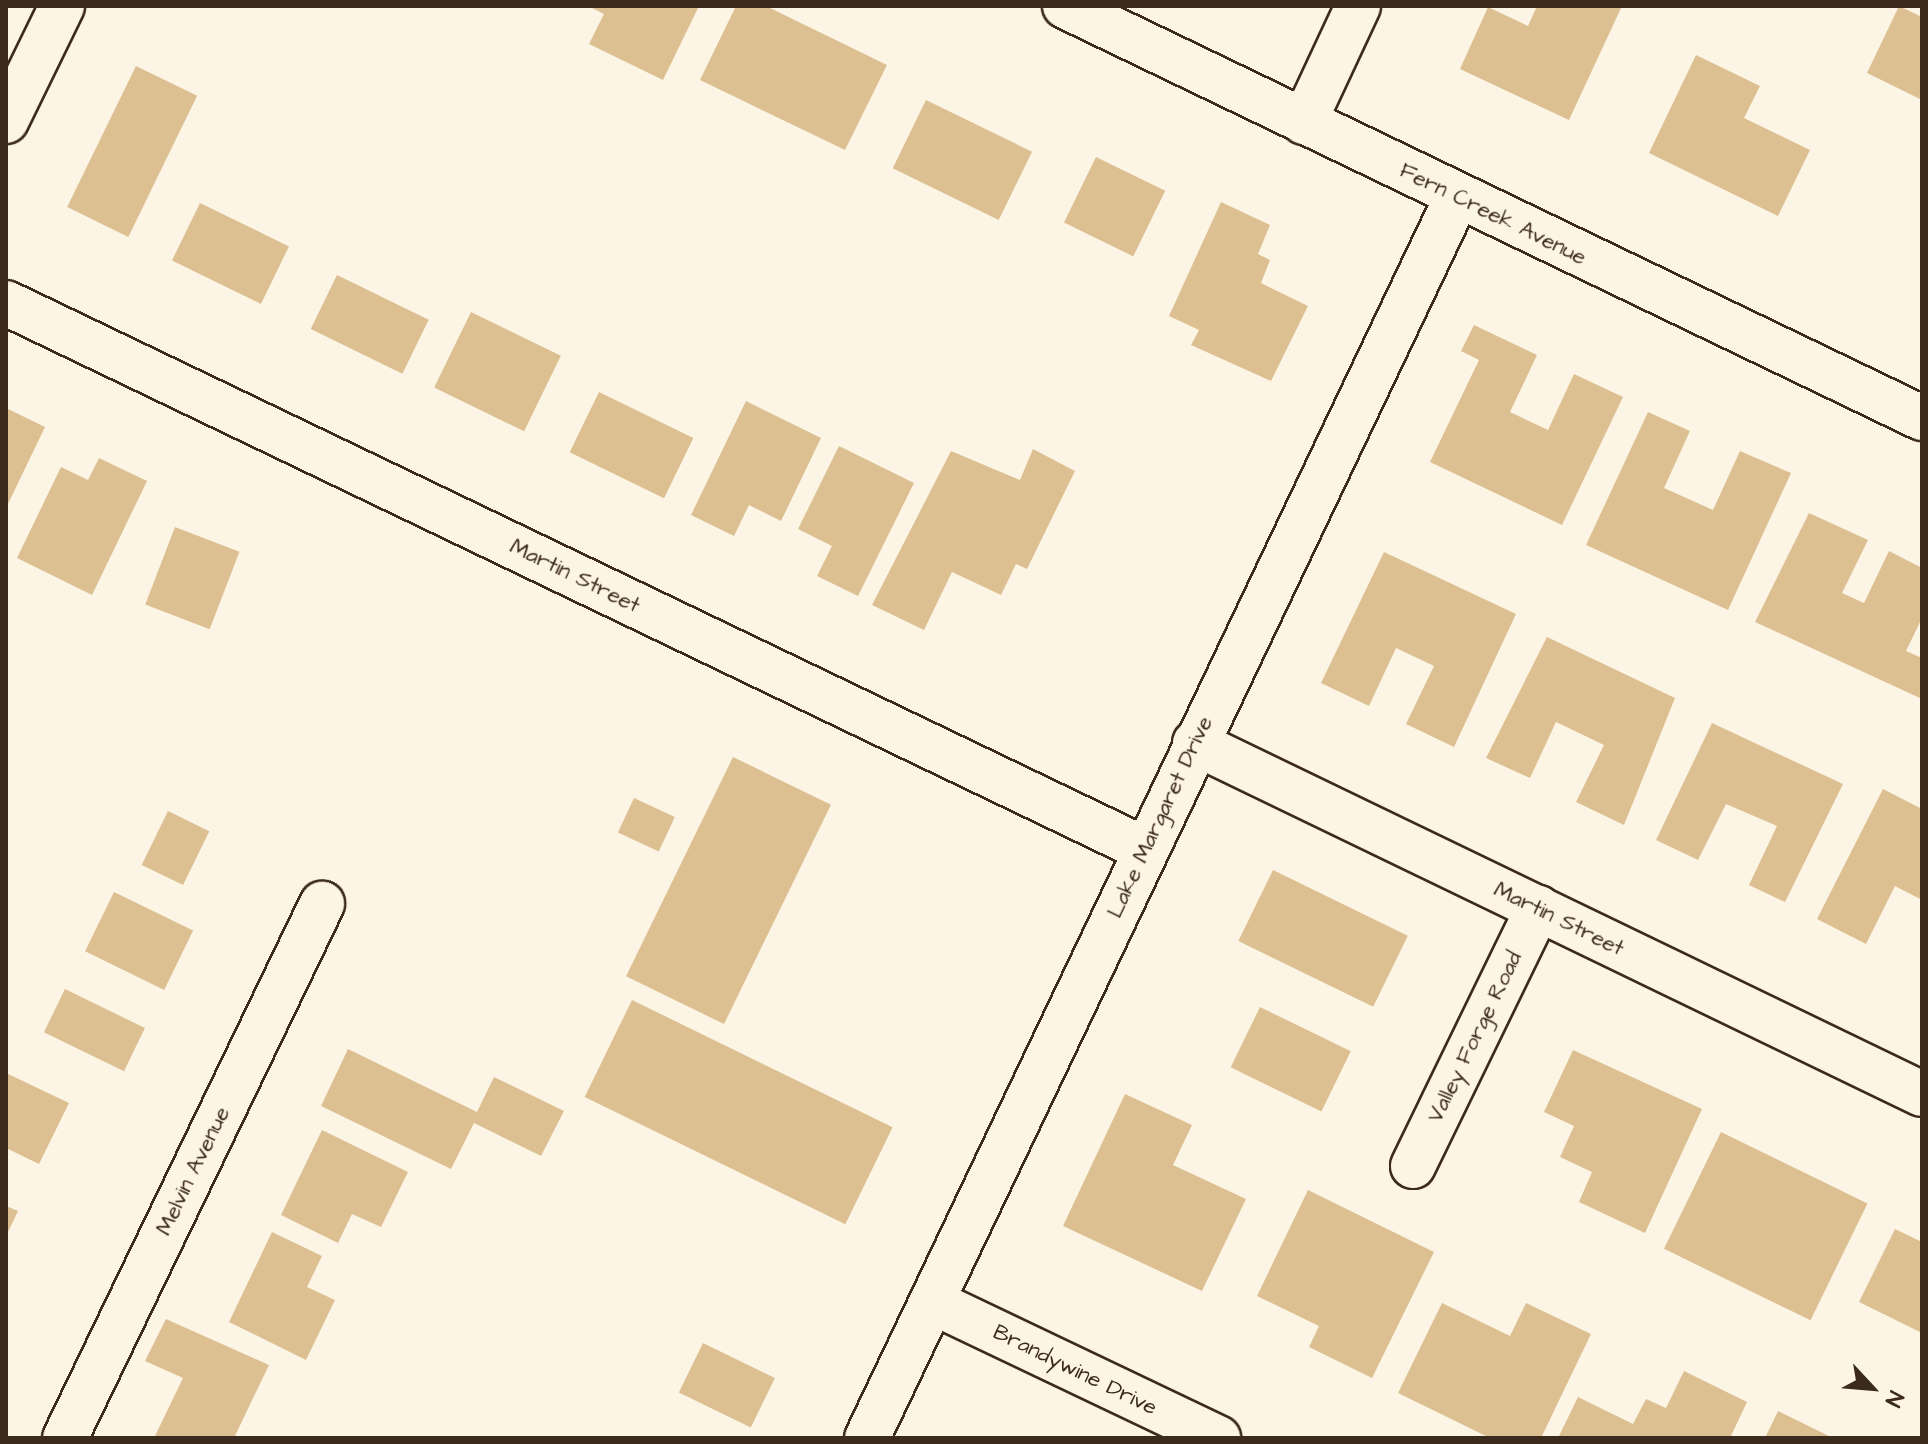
<!DOCTYPE html>
<html>
<head>
<meta charset="utf-8">
<style>
	body { margin:0 }
	#map { position:relative; width:1928px; height:1444px; overflow:hidden; background:#fcf5e5; font-family:"Architects Daughter",sans-serif }
	div>[style] { position:absolute }
	[style*='--x'] { left:calc(var(--x)*1px); top:calc(var(--y)*1px); width:calc(var(--w)*1px); rotate:calc(var(--a)*1deg) }
	.building>* { inset:0; background:#ddc092; transform-origin:0 0 }
	.roads { filter:drop-shadow(2px 0 #3b2a1e) drop-shadow(-2px 0 #3b2a1e) drop-shadow(0 2px #3b2a1e) drop-shadow(0 -2px #3b2a1e) }
	.street>* { height:44px; margin:-22px; padding:0 22px; transform-origin:22px; border-radius:22px; background:#fcf5e5 }
	.secondary>* { height:44px; margin:-22px; padding:0 22px; transform-origin:22px; border-radius:22px; background:#fcf5e5 }
	span { translate:-50% -50%; white-space:nowrap; text-align:center; line-height:1.15; -webkit-text-stroke:7px #fcf5e5; paint-order:stroke }
	.street-label { font-size:22px; color:#3b2a1e }
	.frame { position:absolute; inset:0; border:8px solid #3b2a1e; pointer-events:none }
	.north { position:absolute; left:1832px; top:1348px; width:80px; height:80px; -webkit-text-stroke:6px #fcf5e5; paint-order:stroke; rotate:116deg; font-size:22px; font-weight:700; line-height:32px; text-align:center; color:#3b2a1e }
	.north::after { content:''; display:block; margin:auto; width:28px; height:36px; background:#3b2a1e; clip-path:polygon(50% 0,100% 100%,50% 72%,0 100%) }
</style>
</head>
<body>
<div id="map">
	<div class="building">
		<i style="clip-path:polygon(588px 6px,699px 6px,663px 80px,589px 44px,604px 14px)"></i>
		<i style="clip-path:polygon(736px 6px,766px 6px,887px 65px,845px 150px,700px 80px)"></i>
		<i style="clip-path:polygon(1537px 6px,1622px 6px,1569px 120px,1460px 69px,1488px 7px,1528px 26px)"></i>
		<i style="clip-path:polygon(1899px 6px,1922px 17px,1922px 100px,1867px 73px)"></i>
		<i style="clip-path:polygon(1696px 55px,1760px 86px,1744px 118px,1810px 150px,1778px 216px,1649px 153px)"></i>
		<i style="left:136px;top:66px;width:68px;height:157px;rotate:26deg"></i>
		<i style="left:926px;top:100px;width:118px;height:76px;rotate:26deg"></i>
		<i style="left:1096px;top:157px;width:77px;height:73px;rotate:26deg"></i>
		<i style="clip-path:polygon(1221px 202px,1270px 225px,1258px 254px,1270px 260px,1261px 283px,1308px 306px,1271px 381px,1191px 345px,1199px 330px,1169px 316px)"></i>
		<i style="left:200px;top:203px;width:99px;height:64px;rotate:26deg"></i>
		<i style="left:337px;top:275px;width:102px;height:60px;rotate:26deg"></i>
		<i style="left:471px;top:312px;width:100px;height:84px;rotate:26deg"></i>
		<i style="clip-path:polygon(1474px 325px,1537px 355px,1510px 412px,1548px 430px,1574px 374px,1623px 397px,1562px 525px,1430px 462px,1479px 360px,1461px 351px)"></i>
		<i style="left:599px;top:392px;width:105px;height:67px;rotate:26deg"></i>
		<i style="clip-path:polygon(746px 401px,821px 438px,781px 521px,749px 505px,734px 536px,691px 515px)"></i>
		<i style="clip-path:polygon(6px 408px,45px 427px,6px 508px)"></i>
		<i style="clip-path:polygon(1648px 412px,1690px 431px,1664px 488px,1713px 510px,1740px 451px,1791px 473px,1728px 610px,1586px 545px)"></i>
		<i style="clip-path:polygon(839px 446px,914px 483px,858px 596px,817px 576px,832px 546px,798px 529px)"></i>
		<i style="clip-path:polygon(1033px 449px,1075px 471px,1027px 569px,1016px 564px,1001px 595px,952px 572px,924px 630px,872px 605px,951px 451px,1020px 480px)"></i>
		<i style="clip-path:polygon(99px 458px,147px 481px,92px 595px,17px 558px,61px 467px,88px 480px)"></i>
		<i style="clip-path:polygon(1809px 513px,1868px 540px,1842px 593px,1864px 603px,1889px 551px,1922px 568px,1922px 618px,1906px 651px,1922px 658px,1922px 699px,1755px 622px)"></i>
		<i style="left:175px;top:527px;width:69px;height:83px;rotate:21deg"></i>
		<i style="clip-path:polygon(1384px 552px,1516px 614px,1454px 747px,1406px 724px,1434px 666px,1396px 648px,1369px 706px,1321px 683px)"></i>
		<i style="clip-path:polygon(1547px 637px,1675px 698px,1624px 825px,1576px 802px,1604px 745px,1556px 722px,1530px 778px,1486px 758px)"></i>
		<i style="clip-path:polygon(1712px 723px,1843px 784px,1785px 902px,1749px 885px,1777px 826px,1726px 804px,1698px 860px,1656px 840px)"></i>
		<i style="left:733px;top:757px;width:109px;height:244px;rotate:26deg"></i>
		<i style="clip-path:polygon(1883px 789px,1922px 809px,1922px 900px,1895px 886px,1866px 944px,1817px 919px)"></i>
		<i style="left:634px;top:798px;width:45px;height:38px;rotate:25deg"></i>
		<i style="left:168px;top:811px;width:46px;height:60px;rotate:26deg"></i>
		<i style="left:1273px;top:870px;width:150px;height:79px;rotate:26deg"></i>
		<i style="left:114px;top:892px;width:88px;height:66px;rotate:26deg"></i>
		<i style="left:65px;top:989px;width:89px;height:48px;rotate:26deg"></i>
		<i style="left:632px;top:1000px;width:290px;height:108px;rotate:26deg"></i>
		<i style="left:1260px;top:1007px;width:101px;height:67px;rotate:26deg"></i>
		<i style="clip-path:polygon(348px 1049px,477px 1112px,494px 1077px,564px 1111px,541px 1156px,474px 1123px,451px 1169px,321px 1106px)"></i>
		<i style="clip-path:polygon(1573px 1050px,1702px 1109px,1645px 1233px,1579px 1202px,1592px 1172px,1560px 1157px,1574px 1126px,1544px 1112px)"></i>
		<i style="clip-path:polygon(6px 1073px,69px 1103px,39px 1164px,6px 1148px)"></i>
		<i style="clip-path:polygon(1125px 1094px,1192px 1125px,1173px 1165px,1246px 1199px,1202px 1291px,1063px 1226px)"></i>
		<i style="clip-path:polygon(322px 1130px,408px 1172px,381px 1227px,352px 1214px,338px 1243px,281px 1215px)"></i>
		<i style="left:1721px;top:1132px;width:163px;height:130px;rotate:26deg"></i>
		<i style="clip-path:polygon(1308px 1190px,1434px 1252px,1372px 1378px,1309px 1347px,1319px 1326px,1257px 1296px)"></i>
		<i style="clip-path:polygon(6px 1206px,18px 1211px,6px 1236px)"></i>
		<i style="clip-path:polygon(1895px 1229px,1922px 1242px,1922px 1333px,1859px 1302px)"></i>
		<i style="clip-path:polygon(272px 1232px,322px 1256px,307px 1287px,335px 1300px,306px 1360px,229px 1322px)"></i>
		<i style="clip-path:polygon(1442px 1303px,1510px 1336px,1526px 1303px,1591px 1334px,1541px 1438px,1490px 1438px,1398px 1393px)"></i>
		<i style="clip-path:polygon(166px 1319px,269px 1365px,234px 1438px,154px 1438px,183px 1378px,145px 1361px)"></i>
		<i style="left:703px;top:1343px;width:80px;height:55px;rotate:26deg"></i>
		<i style="clip-path:polygon(1684px 1371px,1747px 1402px,1730px 1438px,1558px 1438px,1578px 1397px,1633px 1424px,1646px 1399px,1666px 1408px)"></i>
		<i style="clip-path:polygon(1778px 1411px,1833px 1438px,1765px 1438px)"></i>
	</div>
	<div class="roads">
		<div class="street">
			<i style="--x:6;--y:121;--w:128;--a:-64"></i>
			<i style="--x:1304;--y:122;--w:128;--a:-65"></i>
			<i style="--x:6;--y:303;--w:1262;--a:25.63"></i>
			<i style="--x:1195;--y:743;--w:807;--a:25.77"></i>
			<i style="--x:1413;--y:1166;--w:287;--a:-64.1"></i>
			<i style="--x:933;--y:1302;--w:316;--a:25.5"></i>
			<i style="--x:65;--y:1438;--w:593;--a:-64.3"></i>
		</div>
		<div class="secondary">
			<i style="--x:1065;--y:6;--w:951;--a:25.68"></i>
			<i style="--x:867;--y:1438;--w:1374;--a:-64.57"></i>
		</div>
	</div>
	<div class="street-label">
		<span style="left:1493px;top:214px;rotate:26deg">Fern Creek Avenue</span>
		<span style="left:575px;top:576px;rotate:26deg">Martin Street</span>
		<span style="left:1160px;top:817px;rotate:-65deg">Lake Margaret Drive</span>
		<span style="left:1559px;top:919px;rotate:26deg">Martin Street</span>
		<span style="left:1475px;top:1037px;rotate:-64deg">Valley Forge Road</span>
		<span style="left:193px;top:1171px;rotate:-64deg">Melvin Avenue</span>
		<span style="left:1075px;top:1370px;rotate:26deg">Brandywine Drive</span>
	</div>
	<div class="frame"></div>
	<div class="north">N</div>
</div>
</body>
</html>
